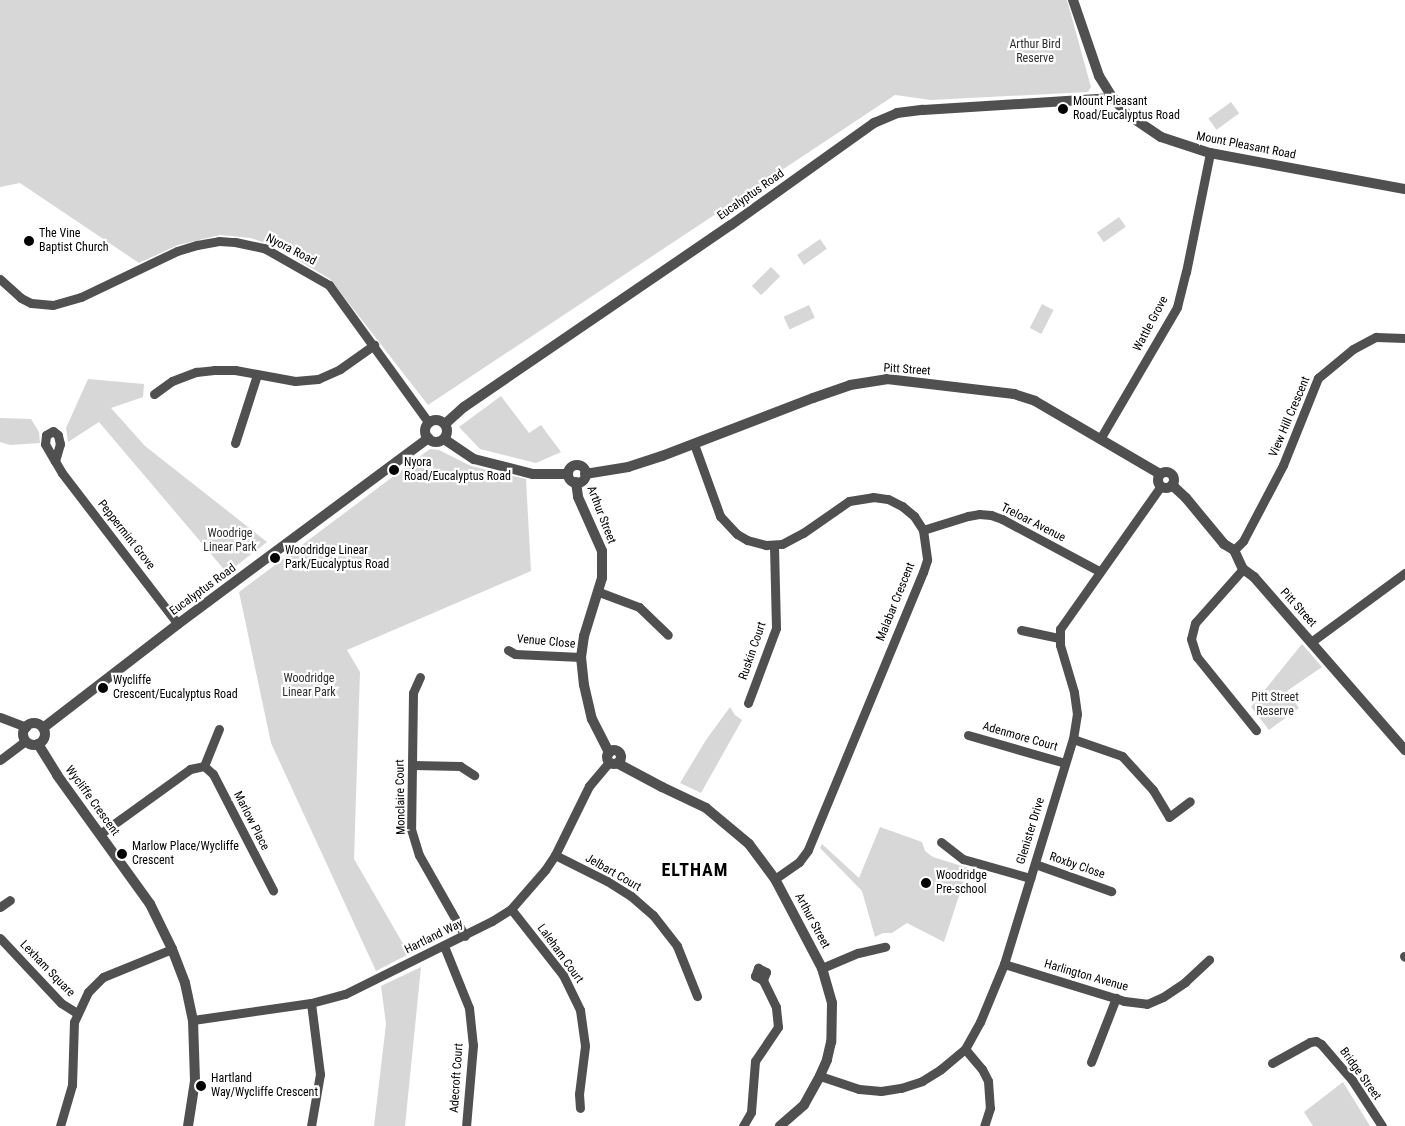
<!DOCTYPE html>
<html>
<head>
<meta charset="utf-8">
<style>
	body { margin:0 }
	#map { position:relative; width:1405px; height:1126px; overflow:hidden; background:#fff; font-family:"Roboto Condensed",sans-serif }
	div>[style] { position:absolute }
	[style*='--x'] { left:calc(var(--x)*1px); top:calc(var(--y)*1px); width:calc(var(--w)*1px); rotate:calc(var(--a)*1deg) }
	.green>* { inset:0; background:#d7d7d7; transform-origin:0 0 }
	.minor>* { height:9px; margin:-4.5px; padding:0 4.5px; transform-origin:4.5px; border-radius:4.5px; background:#505050 }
	.tertiary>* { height:10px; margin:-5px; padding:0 5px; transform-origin:5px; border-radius:5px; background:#505050 }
	.tertiary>.ring { margin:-5px; padding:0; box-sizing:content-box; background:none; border:10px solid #505050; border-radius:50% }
	.dots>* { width:14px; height:14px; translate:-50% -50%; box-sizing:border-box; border:2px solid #fff; border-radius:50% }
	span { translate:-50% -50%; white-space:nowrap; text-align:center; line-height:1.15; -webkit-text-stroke:4.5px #fff; paint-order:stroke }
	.park-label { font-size:12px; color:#2e2e2e }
	.poi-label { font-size:12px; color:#000 }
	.left { translate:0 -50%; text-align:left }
	.street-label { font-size:12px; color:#000 }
	.district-label { font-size:18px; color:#000; font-weight:700; letter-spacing:1px }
</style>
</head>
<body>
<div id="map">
	<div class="green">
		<i style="clip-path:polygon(0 0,1067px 0,1091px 87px,1088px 92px,931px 100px,895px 95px,428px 405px,330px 279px,278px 248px,251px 238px,220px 235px,178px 245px,139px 263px,20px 183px,0 187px)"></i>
		<i style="left:1231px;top:102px;width:14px;height:28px;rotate:54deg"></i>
		<i style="left:1119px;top:217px;width:12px;height:27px;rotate:55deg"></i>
		<i style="left:820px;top:239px;width:12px;height:28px;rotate:55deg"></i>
		<i style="left:771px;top:267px;width:13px;height:27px;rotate:45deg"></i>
		<i style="left:1042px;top:304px;width:13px;height:27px;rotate:27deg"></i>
		<i style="left:809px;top:305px;width:14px;height:28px;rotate:65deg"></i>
		<i style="clip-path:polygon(88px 379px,144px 384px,143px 397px,111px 408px,145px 446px,267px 542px,227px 573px,99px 422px,68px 442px,66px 428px)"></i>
		<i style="clip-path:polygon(501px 396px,529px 433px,541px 425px,561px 452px,536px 463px,480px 449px,459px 427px)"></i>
		<i style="clip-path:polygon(0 418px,31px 419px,39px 432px,40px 443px,10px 445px,0 442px)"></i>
		<i style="clip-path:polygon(430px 449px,439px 450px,471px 466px,526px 479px,531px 571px,347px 650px,360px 672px,354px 859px,409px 954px,376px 971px,271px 743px,239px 592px)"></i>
		<i style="clip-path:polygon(1302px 644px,1322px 667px,1287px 691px,1299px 708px,1269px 730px,1251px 707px)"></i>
		<i style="clip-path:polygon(730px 707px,735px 715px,742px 720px,701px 793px,680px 783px,706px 740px)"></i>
		<i style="clip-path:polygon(880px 827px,922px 842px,925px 851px,933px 857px,968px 868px,944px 942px,907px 923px,892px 933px,883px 933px,875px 937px,862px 891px,820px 848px,822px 844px,859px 878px)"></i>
		<i style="clip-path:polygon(421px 967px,405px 1126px,374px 1126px,386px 1024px,381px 986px)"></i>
		<i style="clip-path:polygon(1343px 1082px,1370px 1126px,1313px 1126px,1304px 1112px)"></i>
	</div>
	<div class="minor">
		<i style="--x:0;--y:279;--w:28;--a:42"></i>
		<i style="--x:21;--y:298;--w:11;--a:27"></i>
		<i style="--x:31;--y:303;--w:22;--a:5"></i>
		<i style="--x:53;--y:305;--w:29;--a:-16"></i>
		<i style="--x:81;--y:297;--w:106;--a:-25.6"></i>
		<i style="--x:177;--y:251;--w:21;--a:-17"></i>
		<i style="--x:197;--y:245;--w:22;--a:-10"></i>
		<i style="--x:219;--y:241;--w:16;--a:4"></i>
		<i style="--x:235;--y:242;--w:30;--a:12"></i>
		<i style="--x:264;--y:248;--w:75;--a:29.6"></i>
		<i style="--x:329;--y:285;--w:170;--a:54.1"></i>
		<i style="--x:154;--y:394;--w:22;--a:-36"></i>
		<i style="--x:172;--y:381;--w:26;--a:-21"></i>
		<i style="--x:196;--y:372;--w:18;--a:-6"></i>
		<i style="--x:214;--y:370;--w:21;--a:0"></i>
		<i style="--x:235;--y:370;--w:61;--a:10.4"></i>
		<i style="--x:295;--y:381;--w:23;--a:-5"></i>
		<i style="--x:318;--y:379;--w:24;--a:-24"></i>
		<i style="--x:340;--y:369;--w:42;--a:-35.2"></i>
		<i style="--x:1100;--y:439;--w:153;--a:-59.7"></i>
		<i style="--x:1177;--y:307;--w:36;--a:-76"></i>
		<i style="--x:1186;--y:272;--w:121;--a:-78.6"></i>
		<i style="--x:235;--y:443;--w:71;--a:-72.1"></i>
		<i style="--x:694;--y:444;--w:77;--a:70.1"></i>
		<i style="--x:720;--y:516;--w:25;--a:47"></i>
		<i style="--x:737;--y:534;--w:12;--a:31"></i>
		<i style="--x:747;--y:540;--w:20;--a:15"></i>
		<i style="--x:766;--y:545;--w:16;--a:-4"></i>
		<i style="--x:782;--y:544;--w:24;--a:-28"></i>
		<i style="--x:803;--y:533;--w:56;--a:-34.8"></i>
		<i style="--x:849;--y:501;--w:24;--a:-9"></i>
		<i style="--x:873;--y:497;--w:15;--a:8"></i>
		<i style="--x:888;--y:499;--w:16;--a:27"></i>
		<i style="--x:902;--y:506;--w:16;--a:40"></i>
		<i style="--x:914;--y:516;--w:17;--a:57"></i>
		<i style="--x:923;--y:530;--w:30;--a:82"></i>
		<i style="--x:927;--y:560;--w:13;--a:108"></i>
		<i style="--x:923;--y:572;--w:301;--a:112.5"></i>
		<i style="--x:808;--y:850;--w:15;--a:127"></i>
		<i style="--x:799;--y:862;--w:29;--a:145"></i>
		<i style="--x:55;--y:461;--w:18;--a:-74"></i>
		<i style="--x:60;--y:444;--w:9;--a:-103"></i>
		<i style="--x:58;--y:435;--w:6;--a:-141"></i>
		<i style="--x:53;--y:431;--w:8;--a:150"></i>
		<i style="--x:46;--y:435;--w:9;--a:96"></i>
		<i style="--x:45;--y:444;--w:20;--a:60"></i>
		<i style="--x:55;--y:461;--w:14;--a:60"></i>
		<i style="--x:62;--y:473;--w:190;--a:52.5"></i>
		<i style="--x:923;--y:530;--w:47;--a:-17.3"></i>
		<i style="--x:968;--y:516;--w:11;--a:-10"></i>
		<i style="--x:979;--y:514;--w:12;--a:5"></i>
		<i style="--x:991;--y:515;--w:12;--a:20"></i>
		<i style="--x:1002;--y:519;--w:110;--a:28.2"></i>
		<i style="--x:1234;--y:550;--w:13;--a:-45"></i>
		<i style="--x:1243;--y:541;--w:86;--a:-62.2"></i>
		<i style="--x:1283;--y:465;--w:94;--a:-68.1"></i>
		<i style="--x:1318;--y:378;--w:45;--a:-39.6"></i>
		<i style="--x:1353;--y:349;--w:26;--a:-28"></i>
		<i style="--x:1376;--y:337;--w:29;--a:2"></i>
		<i style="--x:1243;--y:569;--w:72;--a:131.6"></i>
		<i style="--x:1195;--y:623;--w:16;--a:104"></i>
		<i style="--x:1191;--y:639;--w:19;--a:72"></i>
		<i style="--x:1197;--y:657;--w:94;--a:51.1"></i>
		<i style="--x:599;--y:592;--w:43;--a:20.6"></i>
		<i style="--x:639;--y:607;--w:40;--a:44"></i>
		<i style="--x:1021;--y:630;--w:38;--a:12"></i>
		<i style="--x:1311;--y:642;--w:117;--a:-36.3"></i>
		<i style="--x:508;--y:650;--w:8;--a:30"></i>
		<i style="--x:515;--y:654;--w:66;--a:2.6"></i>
		<i style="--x:420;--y:677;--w:17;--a:114"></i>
		<i style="--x:413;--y:693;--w:136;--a:90.8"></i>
		<i style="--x:411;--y:829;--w:27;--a:73"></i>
		<i style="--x:419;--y:855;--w:93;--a:60.4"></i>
		<i style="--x:748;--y:703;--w:80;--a:-69.5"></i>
		<i style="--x:776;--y:628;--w:82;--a:-91.4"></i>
		<i style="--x:0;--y:717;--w:28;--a:21"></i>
		<i style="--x:968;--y:735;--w:101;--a:16.1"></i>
		<i style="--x:1073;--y:739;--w:52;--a:19.1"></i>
		<i style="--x:1122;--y:756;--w:46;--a:47.6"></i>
		<i style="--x:1153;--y:790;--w:31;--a:59"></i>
		<i style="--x:1169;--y:817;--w:26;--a:-37"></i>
		<i style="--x:0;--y:760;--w:31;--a:-37"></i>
		<i style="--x:413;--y:765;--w:47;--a:1.2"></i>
		<i style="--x:460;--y:766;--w:17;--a:33"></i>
		<i style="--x:204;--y:766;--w:40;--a:-68"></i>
		<i style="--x:100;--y:834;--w:111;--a:-35.8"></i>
		<i style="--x:190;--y:769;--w:14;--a:-12"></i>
		<i style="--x:204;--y:766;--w:12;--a:42"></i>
		<i style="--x:213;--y:774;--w:131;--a:62.7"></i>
		<i style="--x:941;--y:842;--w:28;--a:38"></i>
		<i style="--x:963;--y:859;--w:70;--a:15.8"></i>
		<i style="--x:555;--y:855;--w:58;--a:26.6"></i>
		<i style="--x:607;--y:881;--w:28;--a:32"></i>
		<i style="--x:631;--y:896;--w:29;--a:41"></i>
		<i style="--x:653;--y:915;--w:39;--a:52"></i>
		<i style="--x:677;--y:946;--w:54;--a:68.2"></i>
		<i style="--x:1035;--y:864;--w:81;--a:19.6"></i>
		<i style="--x:0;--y:907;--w:12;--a:-35"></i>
		<i style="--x:511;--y:909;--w:84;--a:51.8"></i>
		<i style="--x:563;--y:975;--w:39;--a:64"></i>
		<i style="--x:580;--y:1010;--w:36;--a:82"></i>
		<i style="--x:585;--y:1046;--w:48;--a:97.1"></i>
		<i style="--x:579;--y:1094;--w:14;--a:86"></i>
		<i style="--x:0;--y:938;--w:89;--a:46.8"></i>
		<i style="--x:61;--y:1003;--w:19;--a:32"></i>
		<i style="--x:444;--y:946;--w:67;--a:68"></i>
		<i style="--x:469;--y:1008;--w:37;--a:84"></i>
		<i style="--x:473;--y:1045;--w:81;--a:94.9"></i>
		<i style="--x:1404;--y:956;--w:1;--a:45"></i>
		<i style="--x:1004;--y:964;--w:126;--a:17.1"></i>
		<i style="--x:1124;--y:1001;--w:23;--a:7"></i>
		<i style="--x:1147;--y:1004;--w:17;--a:-24"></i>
		<i style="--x:1163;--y:997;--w:27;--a:-34"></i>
		<i style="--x:1185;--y:982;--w:33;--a:-43"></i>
		<i style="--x:822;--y:968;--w:39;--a:-23"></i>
		<i style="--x:858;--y:953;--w:28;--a:-13"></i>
		<i style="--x:311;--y:1003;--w:72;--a:82.8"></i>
		<i style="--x:320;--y:1074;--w:53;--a:99.8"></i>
		<i style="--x:193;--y:1020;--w:119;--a:-8.2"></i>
		<i style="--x:311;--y:1003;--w:35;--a:-15"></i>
		<i style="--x:345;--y:994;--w:164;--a:-26.4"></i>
		<i style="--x:492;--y:921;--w:22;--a:-32"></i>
		<i style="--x:511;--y:909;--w:52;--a:-48.9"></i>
		<i style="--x:545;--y:870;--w:18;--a:-56"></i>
		<i style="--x:555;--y:855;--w:77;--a:-63.8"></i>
		<i style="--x:589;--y:786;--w:31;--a:-50"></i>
		<i style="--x:965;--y:1049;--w:26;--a:50"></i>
		<i style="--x:982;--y:1069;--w:13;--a:63"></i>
		<i style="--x:988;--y:1081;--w:27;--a:86"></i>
		<i style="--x:990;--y:1108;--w:19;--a:108"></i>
		<i style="--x:1091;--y:1062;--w:69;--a:-68.7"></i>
		<i style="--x:1272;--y:1063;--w:43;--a:-28.9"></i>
		<i style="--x:1310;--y:1042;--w:6;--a:-9"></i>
		<i style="--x:1316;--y:1041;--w:6;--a:31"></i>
		<i style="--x:1321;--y:1044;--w:48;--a:49.3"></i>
		<i style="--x:1352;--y:1080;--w:55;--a:56.9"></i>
		<i style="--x:820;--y:1076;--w:41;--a:18.4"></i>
		<i style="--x:859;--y:1089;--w:22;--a:5"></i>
		<i style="--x:881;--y:1091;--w:20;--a:-9"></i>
		<i style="--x:901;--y:1088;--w:22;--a:-18"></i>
		<i style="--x:922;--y:1081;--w:22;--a:-32"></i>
		<i style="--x:941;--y:1069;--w:31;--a:-40"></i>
		<i style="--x:965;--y:1049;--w:31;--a:-61"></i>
		<i style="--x:980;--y:1022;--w:63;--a:-67.5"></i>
		<i style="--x:1004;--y:964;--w:235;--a:-73"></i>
		<i style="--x:1073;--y:739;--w:25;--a:-81"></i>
		<i style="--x:1077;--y:714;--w:22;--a:-98"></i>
		<i style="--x:1074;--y:692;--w:49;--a:-106.6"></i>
		<i style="--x:1060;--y:645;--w:16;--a:-90"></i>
		<i style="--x:1060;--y:629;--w:175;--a:-54.8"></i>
		<i style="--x:60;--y:1126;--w:43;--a:-73.7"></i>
		<i style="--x:72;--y:1085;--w:63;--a:-88.2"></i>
		<i style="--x:74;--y:1022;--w:33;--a:-65"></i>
		<i style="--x:88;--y:992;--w:21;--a:-45"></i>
		<i style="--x:103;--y:977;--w:74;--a:-22.1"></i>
		<i style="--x:743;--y:1126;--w:16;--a:-60"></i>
		<i style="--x:751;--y:1112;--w:51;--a:-85.5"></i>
		<i style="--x:755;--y:1061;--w:41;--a:-55.9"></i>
		<i style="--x:778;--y:1027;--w:20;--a:-96"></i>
		<i style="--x:776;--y:1007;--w:30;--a:-116"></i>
		<i style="--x:763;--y:980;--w:9;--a:-153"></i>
		<i style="--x:755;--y:976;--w:9;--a:-69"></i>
		<i style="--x:758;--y:968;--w:9;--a:27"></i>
		<i style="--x:766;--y:972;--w:9;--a:111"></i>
	</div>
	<div class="tertiary">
		<i style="--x:1073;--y:0;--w:80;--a:71.1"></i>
		<i style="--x:1099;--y:76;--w:26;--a:58"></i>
		<i style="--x:1113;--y:98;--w:21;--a:49"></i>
		<i style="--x:1127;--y:114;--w:41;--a:34.1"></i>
		<i style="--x:1161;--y:137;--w:52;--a:18.1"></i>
		<i style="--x:1210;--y:153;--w:198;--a:10.5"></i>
		<i class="ring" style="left:425px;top:420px;width:12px;height:12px"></i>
		<i style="--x:445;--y:424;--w:25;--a:-42"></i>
		<i style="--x:464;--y:407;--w:323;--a:-34.3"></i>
		<i style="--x:731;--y:225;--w:176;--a:-35.5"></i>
		<i style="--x:874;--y:123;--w:25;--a:-23"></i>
		<i style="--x:897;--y:113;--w:26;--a:-7"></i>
		<i style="--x:923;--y:110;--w:190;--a:-3.6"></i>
		<i style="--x:444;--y:439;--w:36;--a:34"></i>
		<i style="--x:474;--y:459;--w:61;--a:14.3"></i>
		<i style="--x:533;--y:474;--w:35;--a:0"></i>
		<i class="ring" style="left:568px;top:465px;width:8px;height:8px"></i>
		<i class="ring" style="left:1158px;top:472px;width:6px;height:6px"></i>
		<i style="--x:585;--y:474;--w:44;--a:-9.2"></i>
		<i style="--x:628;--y:467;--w:36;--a:-18"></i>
		<i style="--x:662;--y:456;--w:162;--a:-21"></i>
		<i style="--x:813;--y:398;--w:39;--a:-19"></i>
		<i style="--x:850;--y:385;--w:37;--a:-9"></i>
		<i style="--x:887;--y:379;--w:128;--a:6.7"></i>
		<i style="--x:1014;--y:394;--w:22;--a:18"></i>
		<i style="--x:1035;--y:401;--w:145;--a:30.3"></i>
		<i style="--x:576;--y:482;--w:15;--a:82"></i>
		<i style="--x:578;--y:497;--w:59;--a:66"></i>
		<i style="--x:602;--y:551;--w:27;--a:90"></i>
		<i style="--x:602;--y:578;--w:61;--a:107.2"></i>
		<i style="--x:584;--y:636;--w:21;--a:98"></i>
		<i style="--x:581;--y:657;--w:28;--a:84"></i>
		<i style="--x:584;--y:685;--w:35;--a:77"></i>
		<i style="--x:592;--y:719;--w:38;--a:63"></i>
		<i style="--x:1172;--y:485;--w:19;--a:43"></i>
		<i style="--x:1186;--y:498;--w:60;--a:50.4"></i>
		<i style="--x:1224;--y:544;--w:12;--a:31"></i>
		<i style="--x:1234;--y:550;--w:21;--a:65"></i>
		<i style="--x:1243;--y:569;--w:14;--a:36"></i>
		<i style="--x:1254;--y:577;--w:230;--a:48.9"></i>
		<i class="ring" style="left:23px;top:723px;width:12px;height:12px"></i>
		<i style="--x:43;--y:728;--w:170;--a:-37.6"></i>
		<i style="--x:178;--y:624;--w:312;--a:-36.6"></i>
		<i style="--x:38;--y:744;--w:36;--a:58"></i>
		<i style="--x:57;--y:775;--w:159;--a:54.2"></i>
		<i style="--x:150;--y:904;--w:50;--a:63.9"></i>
		<i style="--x:172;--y:949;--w:36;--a:69"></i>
		<i style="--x:185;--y:983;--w:38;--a:78"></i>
		<i style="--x:193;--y:1020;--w:61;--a:88.1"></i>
		<i style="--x:195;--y:1081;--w:46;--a:98.8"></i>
		<i class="ring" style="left:607px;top:750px;width:4px;height:4px"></i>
		<i style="--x:617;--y:763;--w:51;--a:28.1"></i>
		<i style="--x:662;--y:787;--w:49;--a:25.5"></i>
		<i style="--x:706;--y:808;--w:56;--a:39.9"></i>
		<i style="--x:749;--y:844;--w:44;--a:53.4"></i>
		<i style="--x:775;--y:879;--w:101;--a:62.2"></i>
		<i style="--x:822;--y:968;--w:36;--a:74"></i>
		<i style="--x:832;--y:1003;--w:39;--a:91"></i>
		<i style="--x:831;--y:1042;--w:18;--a:103"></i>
		<i style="--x:827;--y:1060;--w:17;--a:114"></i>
		<i style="--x:820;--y:1076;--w:33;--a:119"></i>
		<i style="--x:804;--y:1105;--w:32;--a:139"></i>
	</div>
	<div class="dots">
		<i style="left:1063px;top:109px;background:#000"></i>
		<i style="left:29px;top:241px;background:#000"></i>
		<i style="left:394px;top:470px;background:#000"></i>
		<i style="left:275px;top:558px;background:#000"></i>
		<i style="left:103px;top:688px;background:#000"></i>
		<i style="left:122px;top:854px;background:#000"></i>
		<i style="left:926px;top:883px;background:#000"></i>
		<i style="left:201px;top:1086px;background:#000"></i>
	</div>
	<div class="park-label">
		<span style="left:1035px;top:52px">Arthur Bird<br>Reserve</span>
		<span style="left:230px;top:541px">Woodrige<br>Linear Park</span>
		<span style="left:309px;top:686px">Woodridge<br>Linear Park</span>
		<span style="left:1275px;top:705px">Pitt Street<br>Reserve</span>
	</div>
	<div class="poi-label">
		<span class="left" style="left:1073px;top:109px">Mount Pleasant<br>Road/Eucalyptus Road</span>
		<span class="left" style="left:39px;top:241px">The Vine<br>Baptist Church</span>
		<span class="left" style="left:404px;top:470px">Nyora<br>Road/Eucalyptus Road</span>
		<span class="left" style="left:285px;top:558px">Woodridge Linear<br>Park/Eucalyptus Road</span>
		<span class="left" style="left:113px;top:688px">Wycliffe<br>Crescent/Eucalyptus Road</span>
		<span class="left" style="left:132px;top:854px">Marlow Place/Wycliffe<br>Crescent</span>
		<span class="left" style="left:936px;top:883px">Woodridge<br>Pre-school</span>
		<span class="left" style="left:211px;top:1086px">Hartland<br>Way/Wycliffe Crescent</span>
	</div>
	<div class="street-label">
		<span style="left:1246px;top:146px;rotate:11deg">Mount Pleasant Road</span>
		<span style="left:751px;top:195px;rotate:-35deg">Eucalyptus Road</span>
		<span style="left:291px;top:250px;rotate:27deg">Nyora Road</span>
		<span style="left:1151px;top:324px;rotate:-62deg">Wattle Grove</span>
		<span style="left:907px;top:370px;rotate:4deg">Pitt Street</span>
		<span style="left:1290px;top:417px;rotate:-67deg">View Hill Crescent</span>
		<span style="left:601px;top:515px;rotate:69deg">Arthur Street</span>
		<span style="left:1033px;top:523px;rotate:27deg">Treloar Avenue</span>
		<span style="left:126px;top:535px;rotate:52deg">Peppermint Grove</span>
		<span style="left:203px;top:590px;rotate:-36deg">Eucalyptus Road</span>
		<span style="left:896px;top:602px;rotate:-68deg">Malabar Crescent</span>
		<span style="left:1298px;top:608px;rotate:48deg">Pitt Street</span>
		<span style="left:546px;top:642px;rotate:5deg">Venue Close</span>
		<span style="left:753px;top:651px;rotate:-71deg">Ruskin Court</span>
		<span style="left:1020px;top:737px;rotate:16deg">Adenmore Court</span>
		<span style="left:401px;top:797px;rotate:-91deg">Monclaire Court</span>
		<span style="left:92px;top:801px;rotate:54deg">Wycliffe Crescent</span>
		<span style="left:251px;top:821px;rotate:63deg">Marlow Place</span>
		<span style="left:1031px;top:831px;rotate:-73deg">Glenister Drive</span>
		<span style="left:1077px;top:866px;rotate:19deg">Roxby Close</span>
		<span style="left:613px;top:873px;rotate:30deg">Jelbart Court</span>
		<span style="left:812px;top:921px;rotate:62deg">Arthur Street</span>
		<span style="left:434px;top:937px;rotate:-26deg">Hartland Way</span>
		<span style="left:560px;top:954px;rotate:54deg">Laleham Court</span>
		<span style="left:47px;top:969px;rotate:46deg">Lexham Square</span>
		<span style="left:1086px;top:976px;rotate:16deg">Harlington Avenue</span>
		<span style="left:1360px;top:1074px;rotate:54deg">Bridge Street</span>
		<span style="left:457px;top:1078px;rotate:-86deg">Adecroft Court</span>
	</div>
	<div class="district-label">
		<span style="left:695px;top:870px">ELTHAM</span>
	</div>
</div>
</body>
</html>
